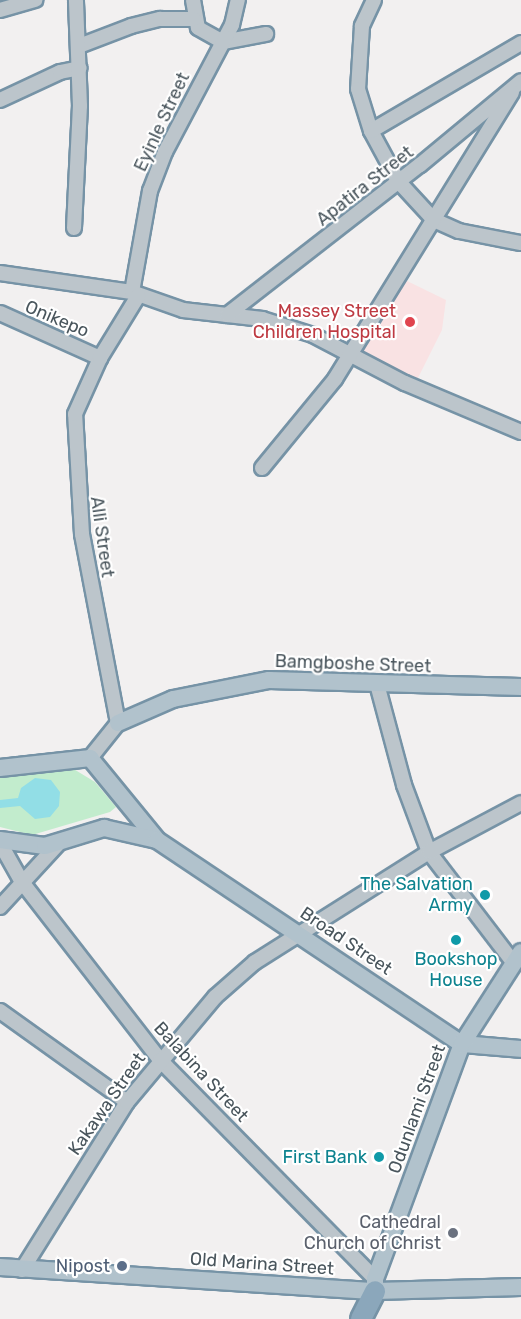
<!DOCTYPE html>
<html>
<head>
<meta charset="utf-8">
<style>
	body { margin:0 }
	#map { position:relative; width:521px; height:1319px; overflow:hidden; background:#f2f0f0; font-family:Rubik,sans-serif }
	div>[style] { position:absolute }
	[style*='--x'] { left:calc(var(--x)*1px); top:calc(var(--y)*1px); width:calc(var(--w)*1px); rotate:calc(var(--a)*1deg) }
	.medical>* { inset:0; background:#f9e2e3 }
	.green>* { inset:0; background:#c2eccd }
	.water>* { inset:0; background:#92dee6 }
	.roads { filter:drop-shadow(2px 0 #7693a6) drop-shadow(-2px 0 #7693a6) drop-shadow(0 2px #7693a6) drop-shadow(0 -2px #7693a6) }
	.minor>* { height:14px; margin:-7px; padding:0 7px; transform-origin:7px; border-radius:7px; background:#bcc5cb }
	.major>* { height:16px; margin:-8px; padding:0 8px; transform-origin:8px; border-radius:8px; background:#b1c2cc }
	.highway>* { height:20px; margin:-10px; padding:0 10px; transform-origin:10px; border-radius:10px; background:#8ba7bb }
	.dots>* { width:16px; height:16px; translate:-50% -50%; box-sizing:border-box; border:3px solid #fff; border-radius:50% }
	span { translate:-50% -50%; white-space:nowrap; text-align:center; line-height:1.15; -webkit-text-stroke:4.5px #fff; paint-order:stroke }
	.street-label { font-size:18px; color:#49555c }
	.health-label { font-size:18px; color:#be3a42 }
	.right { translate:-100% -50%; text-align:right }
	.culture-label { font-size:18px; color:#0d838f }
	.worship-label { font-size:18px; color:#5b616d }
	.service-label { font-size:18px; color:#4e5e75 }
</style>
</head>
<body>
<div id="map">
	<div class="medical">
		<i style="clip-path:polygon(403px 279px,446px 300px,442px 330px,417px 380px,360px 351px)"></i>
	</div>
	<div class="green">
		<i style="clip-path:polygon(72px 768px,95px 782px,116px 807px,110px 812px,32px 835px,0 827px,0 777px)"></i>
	</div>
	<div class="water">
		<i style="clip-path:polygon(35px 778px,51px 780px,60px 792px,59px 806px,50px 817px,35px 819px,20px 806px,0 808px,0 800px,18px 798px,21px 788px)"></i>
	</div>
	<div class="roads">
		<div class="minor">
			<i style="--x:193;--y:0;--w:28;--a:80"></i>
			<i style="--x:198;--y:28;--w:29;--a:29"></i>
			<i style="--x:374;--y:0;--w:29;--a:115"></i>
			<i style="--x:362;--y:26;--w:63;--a:93.6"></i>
			<i style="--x:358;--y:89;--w:44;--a:72.8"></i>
			<i style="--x:371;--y:131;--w:57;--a:61.6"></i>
			<i style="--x:398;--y:181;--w:53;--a:47.3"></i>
			<i style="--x:434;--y:220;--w:27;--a:24"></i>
			<i style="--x:459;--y:231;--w:63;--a:11"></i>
			<i style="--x:0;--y:10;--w:37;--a:-16"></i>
			<i style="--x:223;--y:42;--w:44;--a:-10.5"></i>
			<i style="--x:79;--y:46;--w:56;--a:-21"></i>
			<i style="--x:131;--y:26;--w:30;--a:-14"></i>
			<i style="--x:160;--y:19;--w:34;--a:0"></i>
			<i style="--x:0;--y:100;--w:66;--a:-25"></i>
			<i style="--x:60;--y:72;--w:20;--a:-11"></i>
			<i style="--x:371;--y:131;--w:174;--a:-30.4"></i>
			<i style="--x:74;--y:228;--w:122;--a:-87.2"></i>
			<i style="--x:80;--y:106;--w:106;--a:-92.2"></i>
			<i style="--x:0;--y:273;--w:133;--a:8.2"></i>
			<i style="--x:132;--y:292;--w:54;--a:19.4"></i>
			<i style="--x:183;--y:310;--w:80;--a:6.5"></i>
			<i style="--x:262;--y:319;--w:53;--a:17.4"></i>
			<i style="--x:313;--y:335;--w:104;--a:27.6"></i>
			<i style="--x:405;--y:383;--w:126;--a:22.9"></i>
			<i style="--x:132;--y:292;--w:103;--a:-79.9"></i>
			<i style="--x:150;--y:191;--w:42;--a:-69"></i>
			<i style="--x:165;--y:152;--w:144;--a:-62.2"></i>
			<i style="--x:232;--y:25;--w:26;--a:-77"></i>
			<i style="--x:0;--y:313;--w:110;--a:24.2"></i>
			<i style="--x:227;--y:315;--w:244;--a:-37.9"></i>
			<i style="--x:420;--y:165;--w:131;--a:-39.7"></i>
			<i style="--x:262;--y:468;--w:115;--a:-50.6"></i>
			<i style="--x:335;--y:379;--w:337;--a:-58.3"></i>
			<i style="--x:377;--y:684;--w:105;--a:75"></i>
			<i style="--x:404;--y:785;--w:72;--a:69.5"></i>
			<i style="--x:429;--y:852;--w:138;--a:52.6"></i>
			<i style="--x:90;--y:758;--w:45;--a:-51.3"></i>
			<i style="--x:118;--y:723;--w:192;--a:-100.8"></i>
			<i style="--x:82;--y:534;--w:120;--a:-93.3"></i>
			<i style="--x:75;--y:414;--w:61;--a:-65.9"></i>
			<i style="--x:100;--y:358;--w:73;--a:-58.5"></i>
			<i style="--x:0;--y:843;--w:45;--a:60.6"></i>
			<i style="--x:22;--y:882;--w:225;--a:52.2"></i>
			<i style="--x:160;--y:1060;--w:307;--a:45.5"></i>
			<i style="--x:0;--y:907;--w:90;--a:-47.3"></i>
			<i style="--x:0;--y:1011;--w:156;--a:35.6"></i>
			<i style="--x:22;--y:1270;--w:198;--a:-58"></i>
			<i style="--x:127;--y:1102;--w:137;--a:-50"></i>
			<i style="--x:215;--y:997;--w:53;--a:-41.2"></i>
			<i style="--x:255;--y:962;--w:206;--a:-32.3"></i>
			<i style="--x:429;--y:852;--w:104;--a:-28"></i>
		</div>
		<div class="major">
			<i style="--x:118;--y:723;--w:60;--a:-23.6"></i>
			<i style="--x:173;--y:699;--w:98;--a:-11.2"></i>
			<i style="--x:269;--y:680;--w:252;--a:1.6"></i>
			<i style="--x:0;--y:768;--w:91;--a:-6.3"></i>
			<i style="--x:90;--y:758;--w:106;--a:50.7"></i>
			<i style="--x:0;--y:840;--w:45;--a:7.6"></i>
			<i style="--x:45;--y:846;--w:62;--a:-17"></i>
			<i style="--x:104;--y:828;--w:54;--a:12.8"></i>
			<i style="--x:157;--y:840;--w:367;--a:33.8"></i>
			<i style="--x:462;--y:1044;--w:59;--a:4.8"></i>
			<i style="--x:0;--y:1267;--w:376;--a:3.7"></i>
			<i style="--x:375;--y:1291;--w:146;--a:-1.6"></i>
			<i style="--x:375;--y:1291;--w:12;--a:-90"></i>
			<i style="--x:375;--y:1279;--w:251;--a:-69.7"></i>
			<i style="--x:462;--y:1044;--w:109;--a:-57.3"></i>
		</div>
		<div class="highway">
			<i style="--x:361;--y:1319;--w:31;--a:-63"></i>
		</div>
	</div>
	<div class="dots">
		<i style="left:410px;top:322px;background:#e0444e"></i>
		<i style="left:485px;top:895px;background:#0f9aa8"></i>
		<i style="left:456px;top:940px;background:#0f9aa8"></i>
		<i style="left:379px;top:1157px;background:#0f9aa8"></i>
		<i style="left:453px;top:1233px;background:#6b7280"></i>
		<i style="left:122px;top:1266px;background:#5c6f8a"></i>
	</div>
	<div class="street-label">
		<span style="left:162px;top:122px;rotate:-65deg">Eyinle Street</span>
		<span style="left:365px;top:186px;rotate:-38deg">Apatira Street</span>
		<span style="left:57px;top:319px;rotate:23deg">Onikepo</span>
		<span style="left:102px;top:537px;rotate:82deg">Alli Street</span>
		<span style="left:353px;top:664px;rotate:2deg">Bamgboshe Street</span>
		<span style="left:346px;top:941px;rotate:34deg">Broad Street</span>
		<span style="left:201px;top:1072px;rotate:47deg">Balabina Street</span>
		<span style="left:107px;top:1104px;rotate:-55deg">Kakawa Street</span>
		<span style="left:417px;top:1109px;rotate:-70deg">Odunlami Street</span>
		<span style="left:262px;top:1264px;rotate:4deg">Old Marina Street</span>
	</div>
	<div class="health-label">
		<span class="right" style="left:396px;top:322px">Massey Street<br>Children Hospital</span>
	</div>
	<div class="culture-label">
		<span class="right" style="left:473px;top:895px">The Salvation<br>Army</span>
		<span style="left:456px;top:970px">Bookshop<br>House</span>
		<span class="right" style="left:367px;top:1157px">First Bank</span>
	</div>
	<div class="worship-label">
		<span class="right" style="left:441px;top:1233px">Cathedral<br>Church of Christ</span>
	</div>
	<div class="service-label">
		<span class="right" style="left:110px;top:1266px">Nipost</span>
	</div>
</div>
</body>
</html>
